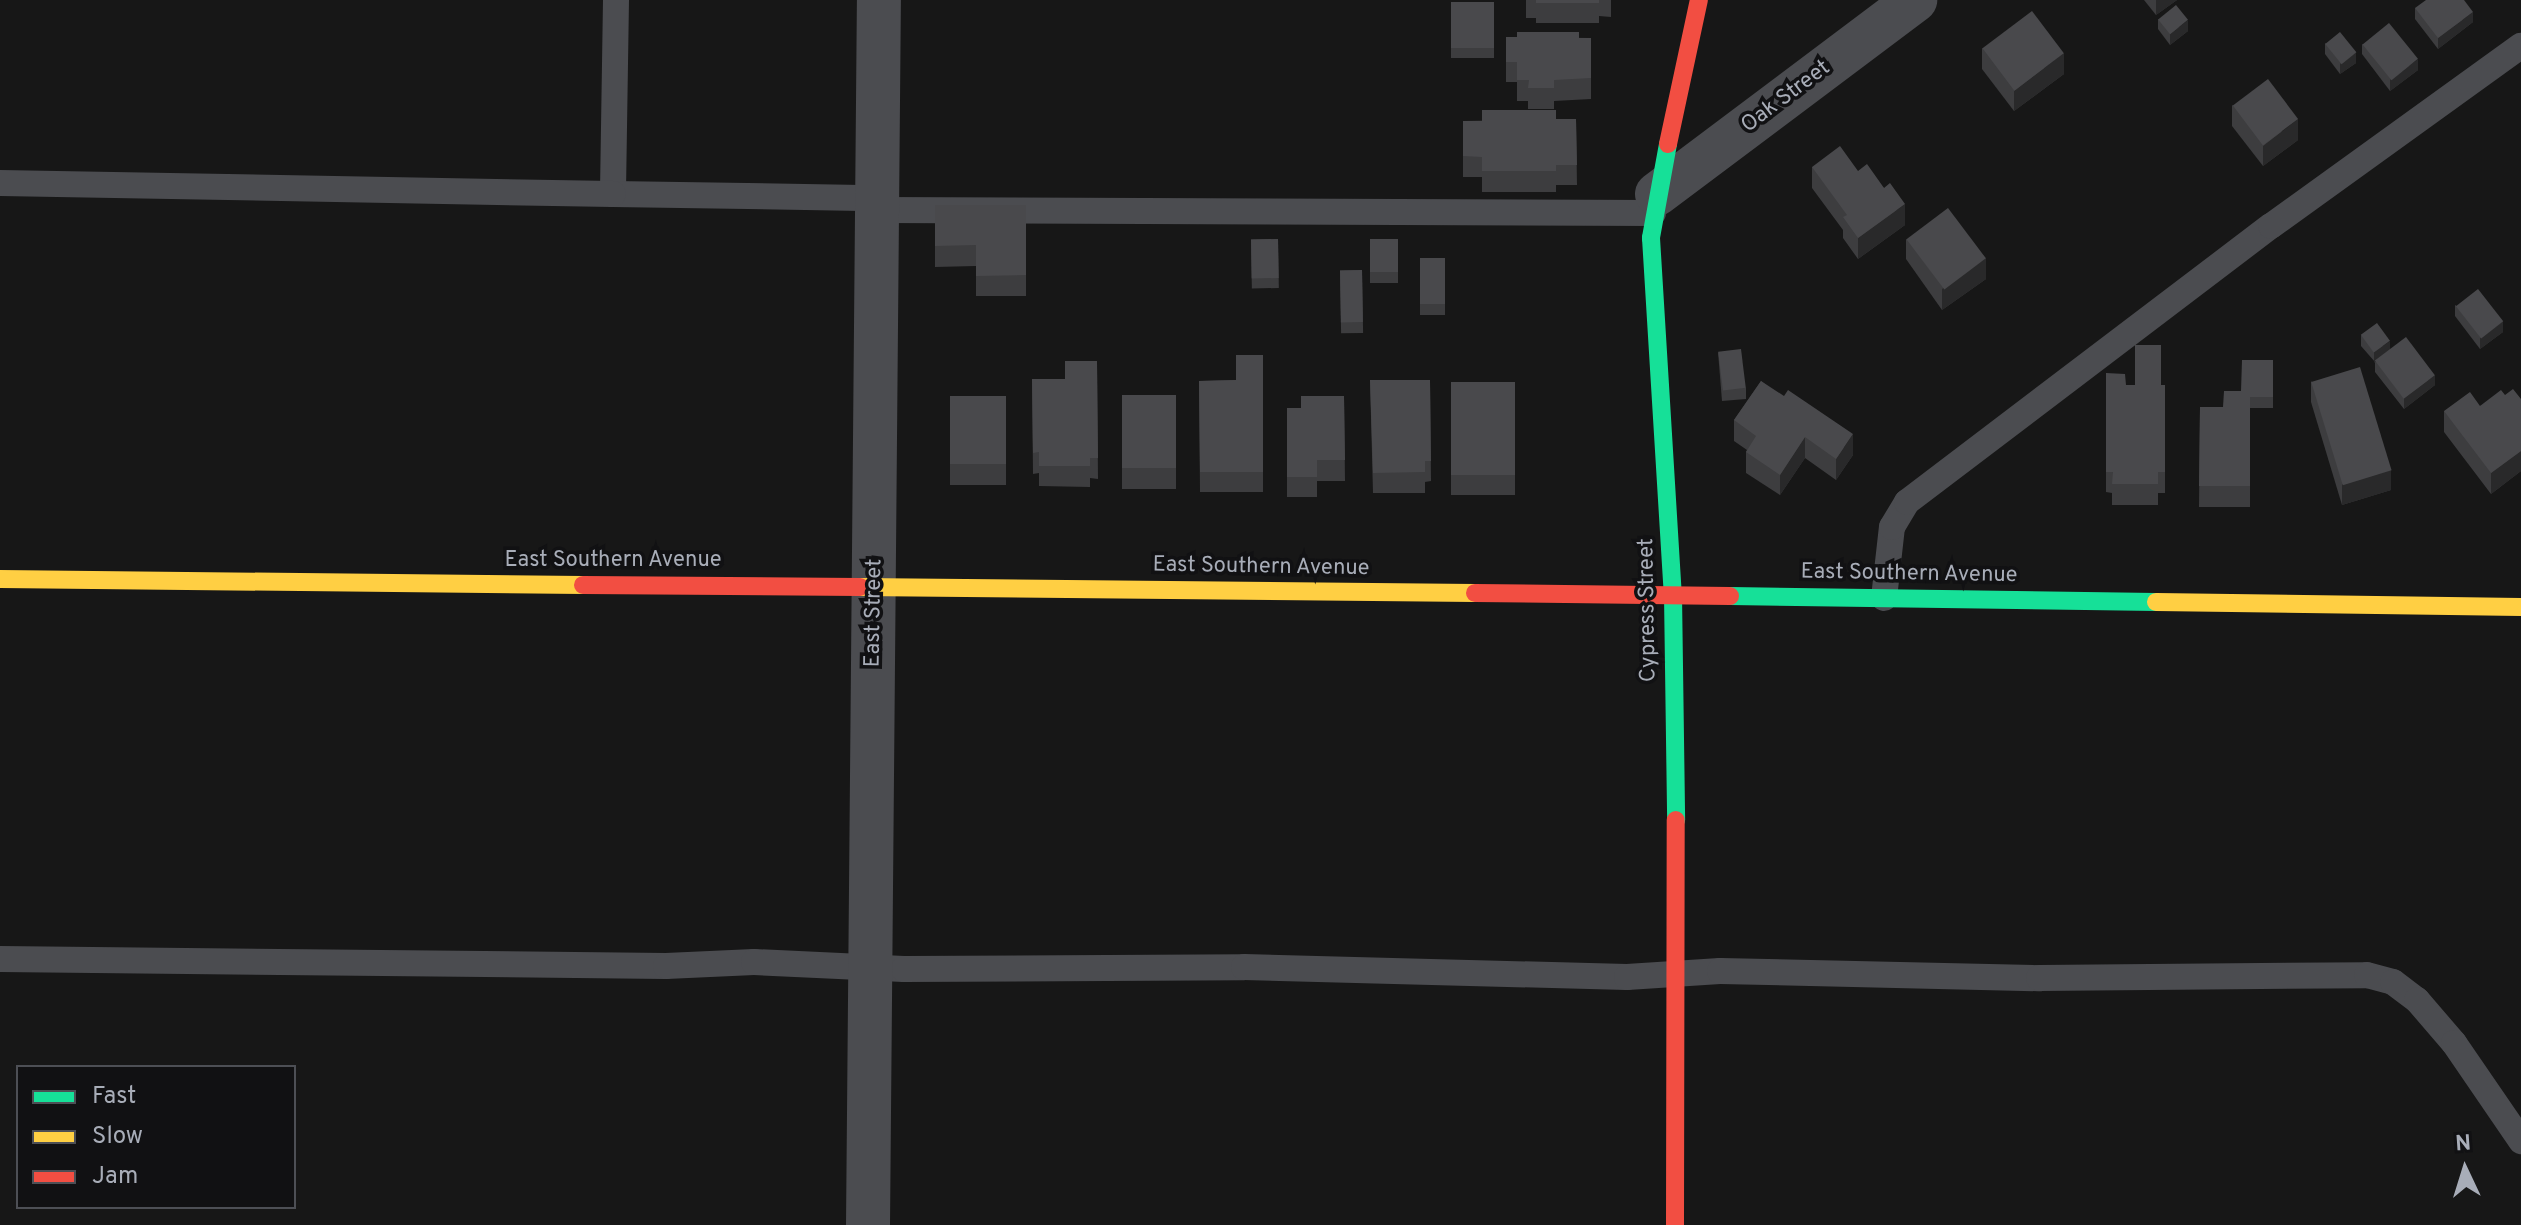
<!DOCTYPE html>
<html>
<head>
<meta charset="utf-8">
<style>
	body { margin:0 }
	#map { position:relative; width:2521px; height:1225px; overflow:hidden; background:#171717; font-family:Overpass,sans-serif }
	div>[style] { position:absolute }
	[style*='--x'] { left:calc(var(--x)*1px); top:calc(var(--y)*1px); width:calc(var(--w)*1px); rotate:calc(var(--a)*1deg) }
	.lane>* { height:26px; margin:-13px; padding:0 13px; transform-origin:13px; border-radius:13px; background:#4b4c50 }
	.street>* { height:44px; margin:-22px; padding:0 22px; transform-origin:22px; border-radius:22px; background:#4b4c50 }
	.fast>* { height:18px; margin:-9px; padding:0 9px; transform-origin:9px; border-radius:9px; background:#16e098 }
	.slow>* { height:18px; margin:-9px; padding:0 9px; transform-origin:9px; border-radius:9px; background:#ffcf43 }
	.jam>* { height:18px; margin:-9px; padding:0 9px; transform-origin:9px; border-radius:9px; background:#f24e42 }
	.wall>* { inset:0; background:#3d3d3f; transform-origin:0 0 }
	.shaded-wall>* { inset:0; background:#29292a }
	.building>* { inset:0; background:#49494c; transform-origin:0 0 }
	span { translate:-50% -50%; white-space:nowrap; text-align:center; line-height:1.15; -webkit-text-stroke:7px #111113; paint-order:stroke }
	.street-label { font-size:22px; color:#a8adb8 }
	.legend { position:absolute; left:16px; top:1065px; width:280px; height:144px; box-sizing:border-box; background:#111113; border:2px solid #4d4f55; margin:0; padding:10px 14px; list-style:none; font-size:24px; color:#a8adb8 }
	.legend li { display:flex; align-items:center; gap:16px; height:40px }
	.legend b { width:40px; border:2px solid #4d4f55 }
	.north { position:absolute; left:2425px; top:1129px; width:80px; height:80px; -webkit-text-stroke:6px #111113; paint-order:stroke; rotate:356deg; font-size:22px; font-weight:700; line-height:32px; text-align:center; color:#a8adb8 }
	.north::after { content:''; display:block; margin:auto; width:28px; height:36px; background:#a8adb8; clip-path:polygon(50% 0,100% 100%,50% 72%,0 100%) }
</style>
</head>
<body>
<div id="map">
	<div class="lane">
		<i style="--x:616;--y:0;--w:194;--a:90.9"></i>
		<i style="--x:613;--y:194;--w:264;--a:0.9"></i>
		<i style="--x:0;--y:183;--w:613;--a:1.03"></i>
		<i style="--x:877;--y:210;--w:776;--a:0.22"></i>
		<i style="--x:1884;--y:598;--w:71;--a:-83.6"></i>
		<i style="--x:1892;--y:527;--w:29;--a:-59"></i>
		<i style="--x:1907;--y:502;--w:457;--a:-37.2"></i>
		<i style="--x:2271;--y:226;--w:308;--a:-35.8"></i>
		<i style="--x:0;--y:959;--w:666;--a:0.6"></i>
		<i style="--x:666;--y:966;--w:88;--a:-2.6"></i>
		<i style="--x:754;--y:962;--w:150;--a:2.7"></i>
		<i style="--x:904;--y:969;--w:340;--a:-0.3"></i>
		<i style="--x:1244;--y:967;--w:383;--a:1.5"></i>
		<i style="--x:1627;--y:977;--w:93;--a:-3.7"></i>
		<i style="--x:1720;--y:971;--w:319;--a:1.3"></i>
		<i style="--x:2039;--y:978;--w:328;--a:-0.5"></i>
		<i style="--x:2367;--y:975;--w:27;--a:15"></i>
		<i style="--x:2393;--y:982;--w:30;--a:37"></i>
		<i style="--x:2417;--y:1000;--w:57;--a:49.3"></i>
		<i style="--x:2454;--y:1043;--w:119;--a:55.6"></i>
	</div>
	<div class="street">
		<i style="--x:1657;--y:194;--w:323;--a:-36.9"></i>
		<i style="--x:868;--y:1225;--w:1225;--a:-89.49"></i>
	</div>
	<div class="fast">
		<i style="--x:1668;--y:144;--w:96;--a:100.3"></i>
		<i style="--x:1651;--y:238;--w:358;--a:86.5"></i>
		<i style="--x:1673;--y:595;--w:225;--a:89.2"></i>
		<i style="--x:1730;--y:596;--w:426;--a:0.8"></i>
	</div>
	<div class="slow">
		<i style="--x:0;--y:579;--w:583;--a:0.59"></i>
		<i style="--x:860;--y:587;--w:615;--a:0.56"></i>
		<i style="--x:2156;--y:602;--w:365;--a:0.8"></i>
	</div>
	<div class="jam">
		<i style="--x:1668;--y:144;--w:147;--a:-77.9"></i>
		<i style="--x:583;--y:585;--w:277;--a:0.4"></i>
		<i style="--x:1475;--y:593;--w:255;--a:0.7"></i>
		<i style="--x:1675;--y:1225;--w:405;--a:-89.9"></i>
	</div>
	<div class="wall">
		<i style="clip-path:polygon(1526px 0,1611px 0,1611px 17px,1599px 16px,1599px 23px,1536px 23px,1536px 18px,1526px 18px)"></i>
		<i style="clip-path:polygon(2144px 0,2177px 0,2156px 15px)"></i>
		<i style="left:1451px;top:2px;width:43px;height:56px"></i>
		<i style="clip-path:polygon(2415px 8px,2473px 22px,2438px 49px,2415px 19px)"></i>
		<i style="clip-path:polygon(2158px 19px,2188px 31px,2170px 45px,2158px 29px)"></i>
		<i style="clip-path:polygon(1506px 37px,1591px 38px,1591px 99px,1554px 101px,1554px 109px,1528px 109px,1528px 101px,1517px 101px,1517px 82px,1506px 82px)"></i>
		<i style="clip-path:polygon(2325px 43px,2356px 63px,2340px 74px,2325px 54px)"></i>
		<i style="clip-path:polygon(2362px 44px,2418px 70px,2390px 91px,2362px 54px)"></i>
		<i style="clip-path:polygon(1982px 48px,2064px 74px,2014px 111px,1982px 69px)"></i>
		<i style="clip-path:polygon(2232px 105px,2298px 140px,2263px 166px,2232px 126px)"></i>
		<i style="clip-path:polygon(1576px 119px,1577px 185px,1556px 185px,1556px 192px,1482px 192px,1482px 177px,1463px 177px,1463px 121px)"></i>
		<i style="clip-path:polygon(1812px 167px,1858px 171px,1884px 188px,1905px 225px,1858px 259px,1843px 238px,1843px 230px,1812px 188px)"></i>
		<i style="clip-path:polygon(935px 205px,1026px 205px,1026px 296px,976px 296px,976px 266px,935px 267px)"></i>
		<i style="left:1278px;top:239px;width:49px;height:27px;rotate:89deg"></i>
		<i style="left:1398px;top:239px;width:44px;height:28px;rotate:90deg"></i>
		<i style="clip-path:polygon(1906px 239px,1986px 279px,1942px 310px,1906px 259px)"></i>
		<i style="left:1420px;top:258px;width:25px;height:57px"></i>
		<i style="left:1362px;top:270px;width:63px;height:22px;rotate:89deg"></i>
		<i style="clip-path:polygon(2455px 305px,2503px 332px,2480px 349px,2455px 316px)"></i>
		<i style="clip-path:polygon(2361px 335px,2390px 350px,2435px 385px,2404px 409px,2375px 372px,2375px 362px,2361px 346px)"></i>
		<i style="clip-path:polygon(1718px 352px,1746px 388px,1746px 399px,1722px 401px)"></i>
		<i style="clip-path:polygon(1263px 355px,1263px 492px,1200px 492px,1199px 381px,1236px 380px)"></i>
		<i style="clip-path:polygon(2273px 360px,2273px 408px,2250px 408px,2250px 507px,2199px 507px,2200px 407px,2223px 407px,2241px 391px)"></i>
		<i style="clip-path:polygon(1097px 361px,1098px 479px,1090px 478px,1090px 487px,1039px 486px,1039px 473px,1033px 474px,1032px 379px,1065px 379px)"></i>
		<i style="clip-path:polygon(2106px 373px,2126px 385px,2165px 385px,2165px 493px,2158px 493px,2158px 505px,2112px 505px,2112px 493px,2106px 492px)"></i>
		<i style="clip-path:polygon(1370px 380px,1430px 380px,1431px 481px,1425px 482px,1425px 493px,1373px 493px)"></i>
		<i style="clip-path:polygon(1761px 381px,1853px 455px,1836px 480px,1805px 458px,1780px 495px,1746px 473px,1746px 452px,1747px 450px,1734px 441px,1734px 420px)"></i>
		<i style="clip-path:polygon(2311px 381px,2391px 490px,2342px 505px,2311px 402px)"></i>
		<i style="left:1451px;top:382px;width:64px;height:113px"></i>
		<i style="left:1122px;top:395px;width:54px;height:94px"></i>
		<i style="clip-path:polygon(2505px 395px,2521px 399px,2521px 471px,2491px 494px,2444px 432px,2444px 411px,2480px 406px)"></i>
		<i style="left:1006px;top:396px;width:89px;height:56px;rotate:90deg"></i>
		<i style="clip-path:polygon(1344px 396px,1345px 481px,1317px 481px,1317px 497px,1287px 497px,1287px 408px,1301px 408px)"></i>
	</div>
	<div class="shaded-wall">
		<i style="clip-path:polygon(2156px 0,2177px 0,2156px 15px)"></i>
		<i style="clip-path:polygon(2473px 12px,2473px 22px,2438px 49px,2438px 38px)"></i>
		<i style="clip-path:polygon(2188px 20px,2188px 31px,2170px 45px,2170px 34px)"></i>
		<i style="clip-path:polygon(2356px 52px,2356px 63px,2340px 74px,2340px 64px)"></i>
		<i style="clip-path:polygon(2064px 53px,2064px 74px,2014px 111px,2014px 91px)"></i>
		<i style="clip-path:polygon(2418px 59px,2418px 70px,2390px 91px,2390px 80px)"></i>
		<i style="clip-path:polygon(2298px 119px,2298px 140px,2263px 166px,2263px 146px)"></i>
		<i style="clip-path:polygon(1905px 204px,1905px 225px,1858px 259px,1858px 238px)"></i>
		<i style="clip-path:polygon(1986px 258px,1986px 279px,1942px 310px,1942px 289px)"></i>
		<i style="clip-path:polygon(2503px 321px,2503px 332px,2480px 349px,2480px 338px)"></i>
		<i style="clip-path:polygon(2390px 341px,2390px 351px,2374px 363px,2374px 352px)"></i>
		<i style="clip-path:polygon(2435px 375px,2435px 385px,2404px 409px,2404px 398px)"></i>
		<i style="clip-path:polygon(1853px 434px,1853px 455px,1836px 480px,1836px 459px)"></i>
		<i style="clip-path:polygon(1805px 437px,1805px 458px,1780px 495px,1780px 475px)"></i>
		<i style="clip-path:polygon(2521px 451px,2521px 471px,2491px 494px,2491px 473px)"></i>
		<i style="clip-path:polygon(2391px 470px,2391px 490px,2342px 505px,2342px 484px)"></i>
	</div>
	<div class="building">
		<i style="left:1536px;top:0;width:63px;height:3px"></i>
		<i style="clip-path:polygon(2426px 0,2464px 0,2473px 12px,2438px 38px,2415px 8px)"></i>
		<i style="left:1451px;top:2px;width:43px;height:46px"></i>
		<i style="left:2176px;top:5px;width:19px;height:23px;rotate:51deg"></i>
		<i style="left:2032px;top:11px;width:53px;height:62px;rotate:53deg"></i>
		<i style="left:2389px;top:23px;width:46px;height:34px;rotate:51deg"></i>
		<i style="clip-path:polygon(1517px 32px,1579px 32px,1579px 38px,1591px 38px,1591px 78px,1554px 80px,1554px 88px,1528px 88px,1529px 80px,1517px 80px,1517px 62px,1506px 62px,1506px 37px,1517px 37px)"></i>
		<i style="left:2340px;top:32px;width:26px;height:19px;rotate:51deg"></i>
		<i style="left:2268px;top:79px;width:50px;height:44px;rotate:53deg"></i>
		<i style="clip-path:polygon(1482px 110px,1556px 110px,1556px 119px,1576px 119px,1577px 165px,1556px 165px,1556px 171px,1482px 171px,1482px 157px,1463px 156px,1463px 121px,1482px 121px)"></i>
		<i style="clip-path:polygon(1840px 146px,1858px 171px,1867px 164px,1884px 188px,1890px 183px,1905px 204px,1858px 238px,1843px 217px,1847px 215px,1812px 167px)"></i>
		<i style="clip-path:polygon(935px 205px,1026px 205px,1026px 275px,976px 276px,976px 245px,935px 246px)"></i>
		<i style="left:1948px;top:208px;width:63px;height:52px;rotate:53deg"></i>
		<i style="left:1278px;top:239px;width:39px;height:27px;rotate:89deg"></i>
		<i style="left:1398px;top:239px;width:33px;height:28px;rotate:90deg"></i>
		<i style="left:1420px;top:258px;width:25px;height:46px"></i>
		<i style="left:1362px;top:270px;width:52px;height:22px;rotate:89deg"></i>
		<i style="left:2478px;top:289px;width:41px;height:28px;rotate:52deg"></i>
		<i style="left:2377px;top:323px;width:22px;height:20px;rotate:54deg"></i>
		<i style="left:2406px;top:337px;width:48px;height:39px;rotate:53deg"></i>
		<i style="left:2135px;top:345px;width:26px;height:40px"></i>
		<i style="left:1741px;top:349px;width:39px;height:23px;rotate:83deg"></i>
		<i style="clip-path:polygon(1236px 355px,1263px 355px,1263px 472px,1200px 472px,1199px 381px,1236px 380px)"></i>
		<i style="clip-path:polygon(2242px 360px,2273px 360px,2273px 397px,2250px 397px,2250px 391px,2241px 391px)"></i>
		<i style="clip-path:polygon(1065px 361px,1097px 361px,1098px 458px,1090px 458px,1090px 466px,1039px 466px,1039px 452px,1033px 453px,1032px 379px,1065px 379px)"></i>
		<i style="left:2360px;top:367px;width:108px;height:51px;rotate:73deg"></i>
		<i style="clip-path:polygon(2106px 373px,2125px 374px,2126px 385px,2165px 385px,2165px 472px,2158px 472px,2158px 484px,2112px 484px,2113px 472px,2106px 472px)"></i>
		<i style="clip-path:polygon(1370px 380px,1430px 380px,1431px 461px,1425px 461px,1425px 472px,1373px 473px)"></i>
		<i style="clip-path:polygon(1761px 381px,1784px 396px,1788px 390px,1853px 434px,1836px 459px,1805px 437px,1780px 475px,1746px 452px,1756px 436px,1734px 420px)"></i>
		<i style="left:1451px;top:382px;width:64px;height:93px"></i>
		<i style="clip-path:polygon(2513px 389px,2521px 399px,2521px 451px,2491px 473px,2444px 411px,2470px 392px,2480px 406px,2501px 390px,2505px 395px)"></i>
		<i style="clip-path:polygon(2224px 391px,2250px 391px,2250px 486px,2199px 486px,2200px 407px,2223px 407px)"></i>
		<i style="left:1122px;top:395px;width:54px;height:73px"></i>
		<i style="left:1006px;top:396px;width:68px;height:56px;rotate:90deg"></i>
		<i style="clip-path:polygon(1301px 396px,1344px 396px,1345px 460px,1317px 460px,1317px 477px,1287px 477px,1287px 408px,1301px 408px)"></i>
	</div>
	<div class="street-label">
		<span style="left:1786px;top:97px;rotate:-37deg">Oak Street</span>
		<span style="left:613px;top:561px">East Southern Avenue</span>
		<span style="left:1261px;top:567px;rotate:1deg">East Southern Avenue</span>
		<span style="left:1909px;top:574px;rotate:1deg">East Southern Avenue</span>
		<span style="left:1648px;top:610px;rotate:-91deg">Cypress Street</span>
		<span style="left:874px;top:613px;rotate:-89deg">East Street</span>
	</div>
	<ul class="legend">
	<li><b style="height:10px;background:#16e098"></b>Fast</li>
	<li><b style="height:10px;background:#ffcf43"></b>Slow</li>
	<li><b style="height:10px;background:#f24e42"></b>Jam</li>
	</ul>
	<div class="north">N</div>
</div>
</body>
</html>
